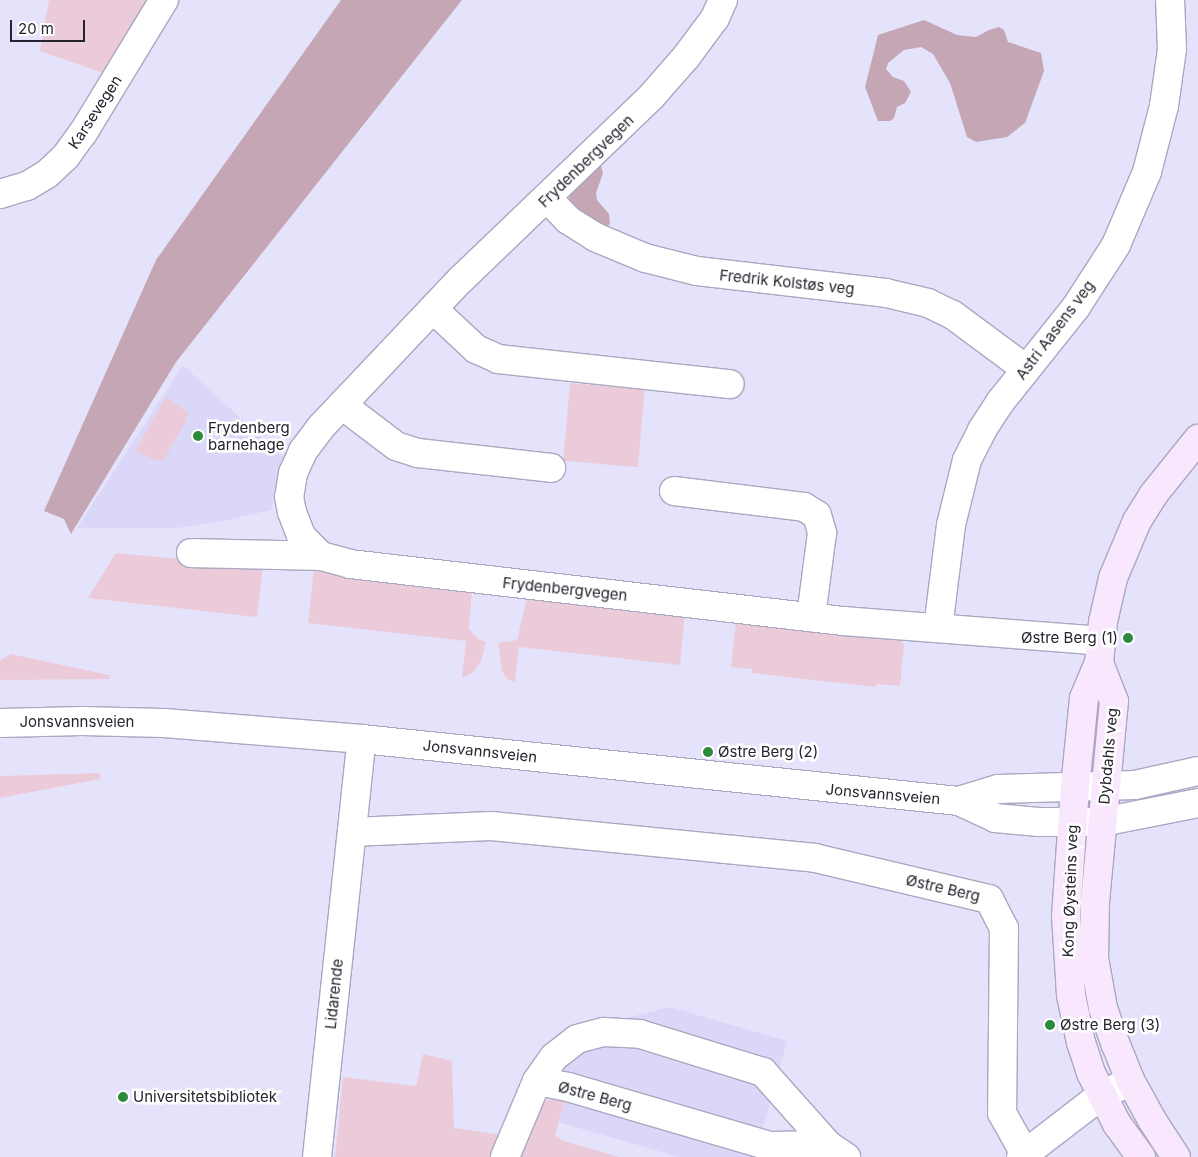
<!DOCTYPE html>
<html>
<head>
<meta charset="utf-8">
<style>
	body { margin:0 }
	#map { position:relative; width:1198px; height:1157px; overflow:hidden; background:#e5e3fc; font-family:Inter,sans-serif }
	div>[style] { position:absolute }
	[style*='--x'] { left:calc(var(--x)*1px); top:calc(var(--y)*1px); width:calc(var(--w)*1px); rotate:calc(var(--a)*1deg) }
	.built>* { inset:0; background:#dbd7f8 }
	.green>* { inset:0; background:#ebcbda; transform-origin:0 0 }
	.forest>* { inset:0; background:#c4a6b4 }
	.roads { filter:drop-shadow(1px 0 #aaa7c0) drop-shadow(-1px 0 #aaa7c0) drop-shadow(0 1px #aaa7c0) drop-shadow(0 -1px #aaa7c0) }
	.minor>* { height:28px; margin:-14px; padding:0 14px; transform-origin:14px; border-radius:14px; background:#fff }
	.tertiary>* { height:28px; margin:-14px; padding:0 14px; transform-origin:14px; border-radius:14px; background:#fff }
	.secondary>* { height:28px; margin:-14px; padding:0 14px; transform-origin:14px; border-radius:14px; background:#f8e7fd }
	.dots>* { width:14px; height:14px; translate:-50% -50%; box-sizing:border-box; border:2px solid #fff; border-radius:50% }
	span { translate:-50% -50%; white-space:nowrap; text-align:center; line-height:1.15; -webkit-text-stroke:5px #fff; paint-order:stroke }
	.street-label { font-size:15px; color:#26252f }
	.poi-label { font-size:15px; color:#26252f }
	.left { translate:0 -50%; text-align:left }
	.right { translate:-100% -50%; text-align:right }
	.scale { position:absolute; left:10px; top:20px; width:75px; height:22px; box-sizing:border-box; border:2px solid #26252f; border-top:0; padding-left:6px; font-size:15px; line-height:18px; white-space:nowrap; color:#26252f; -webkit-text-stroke:4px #fff; paint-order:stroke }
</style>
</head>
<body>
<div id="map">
	<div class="built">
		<i style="clip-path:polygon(183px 365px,284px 458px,271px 510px,223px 521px,177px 528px,77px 528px)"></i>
		<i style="clip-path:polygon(670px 1007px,787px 1041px,755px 1157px,679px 1157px,558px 1122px,565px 1100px,556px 1098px,573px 1031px)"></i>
	</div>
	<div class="green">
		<i style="clip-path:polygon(49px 0,148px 0,103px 73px,40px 51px)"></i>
		<i style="left:570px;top:383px;width:75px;height:78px;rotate:5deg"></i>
		<i style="clip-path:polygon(166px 397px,188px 412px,187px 419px,164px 460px,156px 461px,135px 451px)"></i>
		<i style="clip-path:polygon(116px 553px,263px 567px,257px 617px,88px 598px)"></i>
		<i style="clip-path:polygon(314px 569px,472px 590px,469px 629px,478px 639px,486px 642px,481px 661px,472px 673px,462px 678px,466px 641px,308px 623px)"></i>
		<i style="clip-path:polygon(527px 598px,685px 615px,680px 665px,519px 647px,515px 682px,507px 679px,502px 671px,498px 643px,517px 640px)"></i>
		<i style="clip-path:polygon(736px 621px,901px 641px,904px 644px,900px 686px,877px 684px,876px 687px,752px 673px,752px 669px,731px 667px)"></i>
		<i style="clip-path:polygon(11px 654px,109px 675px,110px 679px,0 680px,0 660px)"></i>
		<i style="clip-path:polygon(100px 773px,100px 779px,0 798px,0 776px)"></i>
		<i style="clip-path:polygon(423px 1054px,452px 1061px,454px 1128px,503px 1135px,497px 1157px,335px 1157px,343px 1077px,416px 1086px)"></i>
		<i style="clip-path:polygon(556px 1098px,565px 1100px,555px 1136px,564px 1141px,619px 1157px,514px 1157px,541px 1102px)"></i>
	</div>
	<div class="forest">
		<i style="clip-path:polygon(341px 0,462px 0,176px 362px,71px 534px,64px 519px,44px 511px,156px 260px)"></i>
		<i style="clip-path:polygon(924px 20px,957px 35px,976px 37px,989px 30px,999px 27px,1004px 30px,1008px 42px,1041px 53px,1044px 71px,1025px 123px,1007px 137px,976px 142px,967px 137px,950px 83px,933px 54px,921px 47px,904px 50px,888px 63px,886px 69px,893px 77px,904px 81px,911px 92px,905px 103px,897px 107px,894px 118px,890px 121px,878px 121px,865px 87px,878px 35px)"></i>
		<i style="clip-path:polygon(595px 165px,601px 166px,603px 173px,596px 193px,597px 200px,609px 214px,610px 224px,603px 230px,571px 206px,569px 197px,574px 184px)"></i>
	</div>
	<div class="roads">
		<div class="minor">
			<i style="--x:723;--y:0;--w:20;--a:114"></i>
			<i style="--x:715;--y:18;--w:49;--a:126.6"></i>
			<i style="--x:686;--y:57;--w:53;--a:131.2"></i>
			<i style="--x:651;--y:97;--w:263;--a:136.2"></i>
			<i style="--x:461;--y:279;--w:204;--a:133.4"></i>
			<i style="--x:321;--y:427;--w:30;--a:127"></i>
			<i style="--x:303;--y:451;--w:24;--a:114"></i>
			<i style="--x:293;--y:473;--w:24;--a:99"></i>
			<i style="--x:289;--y:497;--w:15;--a:79"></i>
			<i style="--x:292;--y:512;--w:26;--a:69"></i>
			<i style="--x:301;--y:536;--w:28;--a:45"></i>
			<i style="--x:321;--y:556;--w:30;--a:15"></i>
			<i style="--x:350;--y:564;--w:497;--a:6.6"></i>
			<i style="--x:844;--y:621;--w:258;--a:4.4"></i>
			<i style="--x:0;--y:194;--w:28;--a:-17"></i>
			<i style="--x:27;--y:186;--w:23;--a:-31"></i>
			<i style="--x:47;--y:174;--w:26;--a:-43"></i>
			<i style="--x:66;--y:156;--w:29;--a:-54"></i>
			<i style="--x:83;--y:133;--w:156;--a:-58.7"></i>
			<i style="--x:547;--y:198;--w:30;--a:46"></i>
			<i style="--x:568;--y:220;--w:32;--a:32"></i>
			<i style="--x:595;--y:237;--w:54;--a:22.8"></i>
			<i style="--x:645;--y:258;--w:54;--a:14"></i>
			<i style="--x:697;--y:271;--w:190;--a:6.6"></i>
			<i style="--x:886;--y:293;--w:43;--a:13.4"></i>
			<i style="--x:928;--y:303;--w:28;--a:26"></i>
			<i style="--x:953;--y:315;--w:91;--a:36.5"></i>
			<i style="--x:433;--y:309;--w:59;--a:42.9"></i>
			<i style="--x:476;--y:349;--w:24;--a:24"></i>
			<i style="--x:498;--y:359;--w:233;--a:6.2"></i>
			<i style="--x:342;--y:405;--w:68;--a:37.2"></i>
			<i style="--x:396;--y:446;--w:23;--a:18"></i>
			<i style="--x:418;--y:453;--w:134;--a:6.4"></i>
			<i style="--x:674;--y:491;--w:131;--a:7"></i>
			<i style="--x:804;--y:507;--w:15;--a:32"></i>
			<i style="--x:817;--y:515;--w:19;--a:74"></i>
			<i style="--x:822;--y:533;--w:85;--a:97.5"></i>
			<i style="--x:191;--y:553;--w:130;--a:1.3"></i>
			<i style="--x:938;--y:628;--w:104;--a:-82.8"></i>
			<i style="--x:951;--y:525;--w:67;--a:-76.2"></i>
			<i style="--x:967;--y:460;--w:34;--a:-63"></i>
			<i style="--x:982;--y:430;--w:35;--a:-57"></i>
			<i style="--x:1001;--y:401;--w:120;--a:-51.4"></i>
			<i style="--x:1076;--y:307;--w:74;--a:-57.2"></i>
			<i style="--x:1116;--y:245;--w:79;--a:-67"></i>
			<i style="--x:1147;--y:172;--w:68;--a:-75.6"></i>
			<i style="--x:1164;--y:106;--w:58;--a:-82"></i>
			<i style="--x:1172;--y:49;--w:49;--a:-92.3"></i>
			<i style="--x:352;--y:832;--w:139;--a:-2.5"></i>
			<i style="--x:491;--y:826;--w:326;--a:5.6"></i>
			<i style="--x:815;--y:858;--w:179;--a:13.3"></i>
			<i style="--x:989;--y:899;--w:33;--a:63"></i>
			<i style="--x:1004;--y:928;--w:185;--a:90.6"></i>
			<i style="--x:1002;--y:1113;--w:47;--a:60.7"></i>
			<i style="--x:537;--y:1081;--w:29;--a:-55"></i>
			<i style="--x:554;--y:1057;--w:29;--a:-38"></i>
			<i style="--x:577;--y:1039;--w:28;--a:-15"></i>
			<i style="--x:604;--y:1032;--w:36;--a:3"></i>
			<i style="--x:640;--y:1034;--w:129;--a:17.2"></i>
			<i style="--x:763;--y:1072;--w:98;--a:48.3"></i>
			<i style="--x:317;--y:1157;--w:420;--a:-83.9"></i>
			<i style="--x:505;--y:1157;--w:82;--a:-67.2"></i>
			<i style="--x:537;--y:1081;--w:32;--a:11"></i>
			<i style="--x:568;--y:1087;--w:210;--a:16.3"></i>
			<i style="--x:770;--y:1146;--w:58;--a:-1"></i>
			<i style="--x:828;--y:1145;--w:22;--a:34"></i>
			<i style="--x:1021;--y:1157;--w:88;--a:-37.6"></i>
			<i style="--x:1091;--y:1103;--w:45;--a:-30.5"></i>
		</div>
		<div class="tertiary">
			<i style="--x:0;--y:723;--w:82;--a:-1.4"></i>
			<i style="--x:82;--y:721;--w:82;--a:1.4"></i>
			<i style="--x:164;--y:723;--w:199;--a:4.6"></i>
			<i style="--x:362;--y:739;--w:600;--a:5.93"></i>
			<i style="--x:959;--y:801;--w:40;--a:25"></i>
			<i style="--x:995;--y:818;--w:44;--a:5.2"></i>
			<i style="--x:1039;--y:822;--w:63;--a:0"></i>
			<i style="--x:1102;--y:822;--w:98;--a:-11.2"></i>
			<i style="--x:959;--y:801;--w:41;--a:-17.1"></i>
			<i style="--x:998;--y:789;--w:137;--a:-1.7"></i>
			<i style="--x:1135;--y:785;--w:65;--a:-12.5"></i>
		</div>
		<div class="secondary">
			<i style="--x:1099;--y:663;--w:41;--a:68.5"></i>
			<i style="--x:1114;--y:701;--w:203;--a:95.4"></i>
			<i style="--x:1095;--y:903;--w:55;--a:91"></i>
			<i style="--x:1094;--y:958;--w:51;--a:79.8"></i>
			<i style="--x:1103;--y:1008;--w:39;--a:71"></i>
			<i style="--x:1116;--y:1045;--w:38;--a:68"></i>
			<i style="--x:1130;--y:1080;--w:46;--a:61.2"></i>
			<i style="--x:1152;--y:1120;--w:44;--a:57"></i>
			<i style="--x:1141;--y:1157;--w:41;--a:-126"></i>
			<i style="--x:1117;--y:1124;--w:57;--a:-117"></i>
			<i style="--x:1091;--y:1073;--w:32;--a:-108"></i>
			<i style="--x:1081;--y:1043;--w:49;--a:-101.8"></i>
			<i style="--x:1071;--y:995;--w:79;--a:-93.6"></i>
			<i style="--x:1066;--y:916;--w:128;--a:-86"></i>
			<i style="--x:1075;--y:788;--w:90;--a:-84.3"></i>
			<i style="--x:1084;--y:698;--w:38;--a:-67"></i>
			<i style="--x:1099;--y:663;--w:41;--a:-84.4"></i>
			<i style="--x:1103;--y:622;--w:45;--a:-77.2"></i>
			<i style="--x:1113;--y:578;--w:62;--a:-67.2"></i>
			<i style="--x:1137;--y:521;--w:31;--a:-58"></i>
			<i style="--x:1153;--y:495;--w:72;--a:-51.2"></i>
		</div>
	</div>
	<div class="dots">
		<i style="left:198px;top:436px;background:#2c8a3c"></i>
		<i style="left:1128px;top:638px;background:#2c8a3c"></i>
		<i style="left:708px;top:752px;background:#2c8a3c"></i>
		<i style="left:1050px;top:1025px;background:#2c8a3c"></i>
		<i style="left:123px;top:1097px;background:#2c8a3c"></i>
	</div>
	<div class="street-label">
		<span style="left:95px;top:112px;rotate:-57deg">Karsevegen</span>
		<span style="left:586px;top:161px;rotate:-44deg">Frydenbergvegen</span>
		<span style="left:787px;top:282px;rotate:6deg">Fredrik Kolstøs veg</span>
		<span style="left:1055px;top:330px;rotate:-53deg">Astri Aasens veg</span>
		<span style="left:565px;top:589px;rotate:6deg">Frydenbergvegen</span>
		<span style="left:77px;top:722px">Jonsvannsveien</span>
		<span style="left:480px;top:751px;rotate:6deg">Jonsvannsveien</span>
		<span style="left:1108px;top:756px;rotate:-85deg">Dybdahls veg</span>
		<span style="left:883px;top:794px;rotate:5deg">Jonsvannsveien</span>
		<span style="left:943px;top:888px;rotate:13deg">Østre Berg</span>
		<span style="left:1070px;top:891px;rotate:-88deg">Kong Øysteins veg</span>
		<span style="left:334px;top:994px;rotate:-84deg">Lidarende</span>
		<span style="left:595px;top:1096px;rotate:15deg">Østre Berg</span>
	</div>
	<div class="poi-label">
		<span class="left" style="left:208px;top:436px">Frydenberg<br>barnehage</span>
		<span class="right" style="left:1118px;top:638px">Østre Berg (1)</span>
		<span class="left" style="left:718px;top:752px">Østre Berg (2)</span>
		<span class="left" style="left:1060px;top:1025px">Østre Berg (3)</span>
		<span class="left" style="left:133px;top:1097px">Universitetsbibliotek</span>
	</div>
	<div class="scale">20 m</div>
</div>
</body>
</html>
